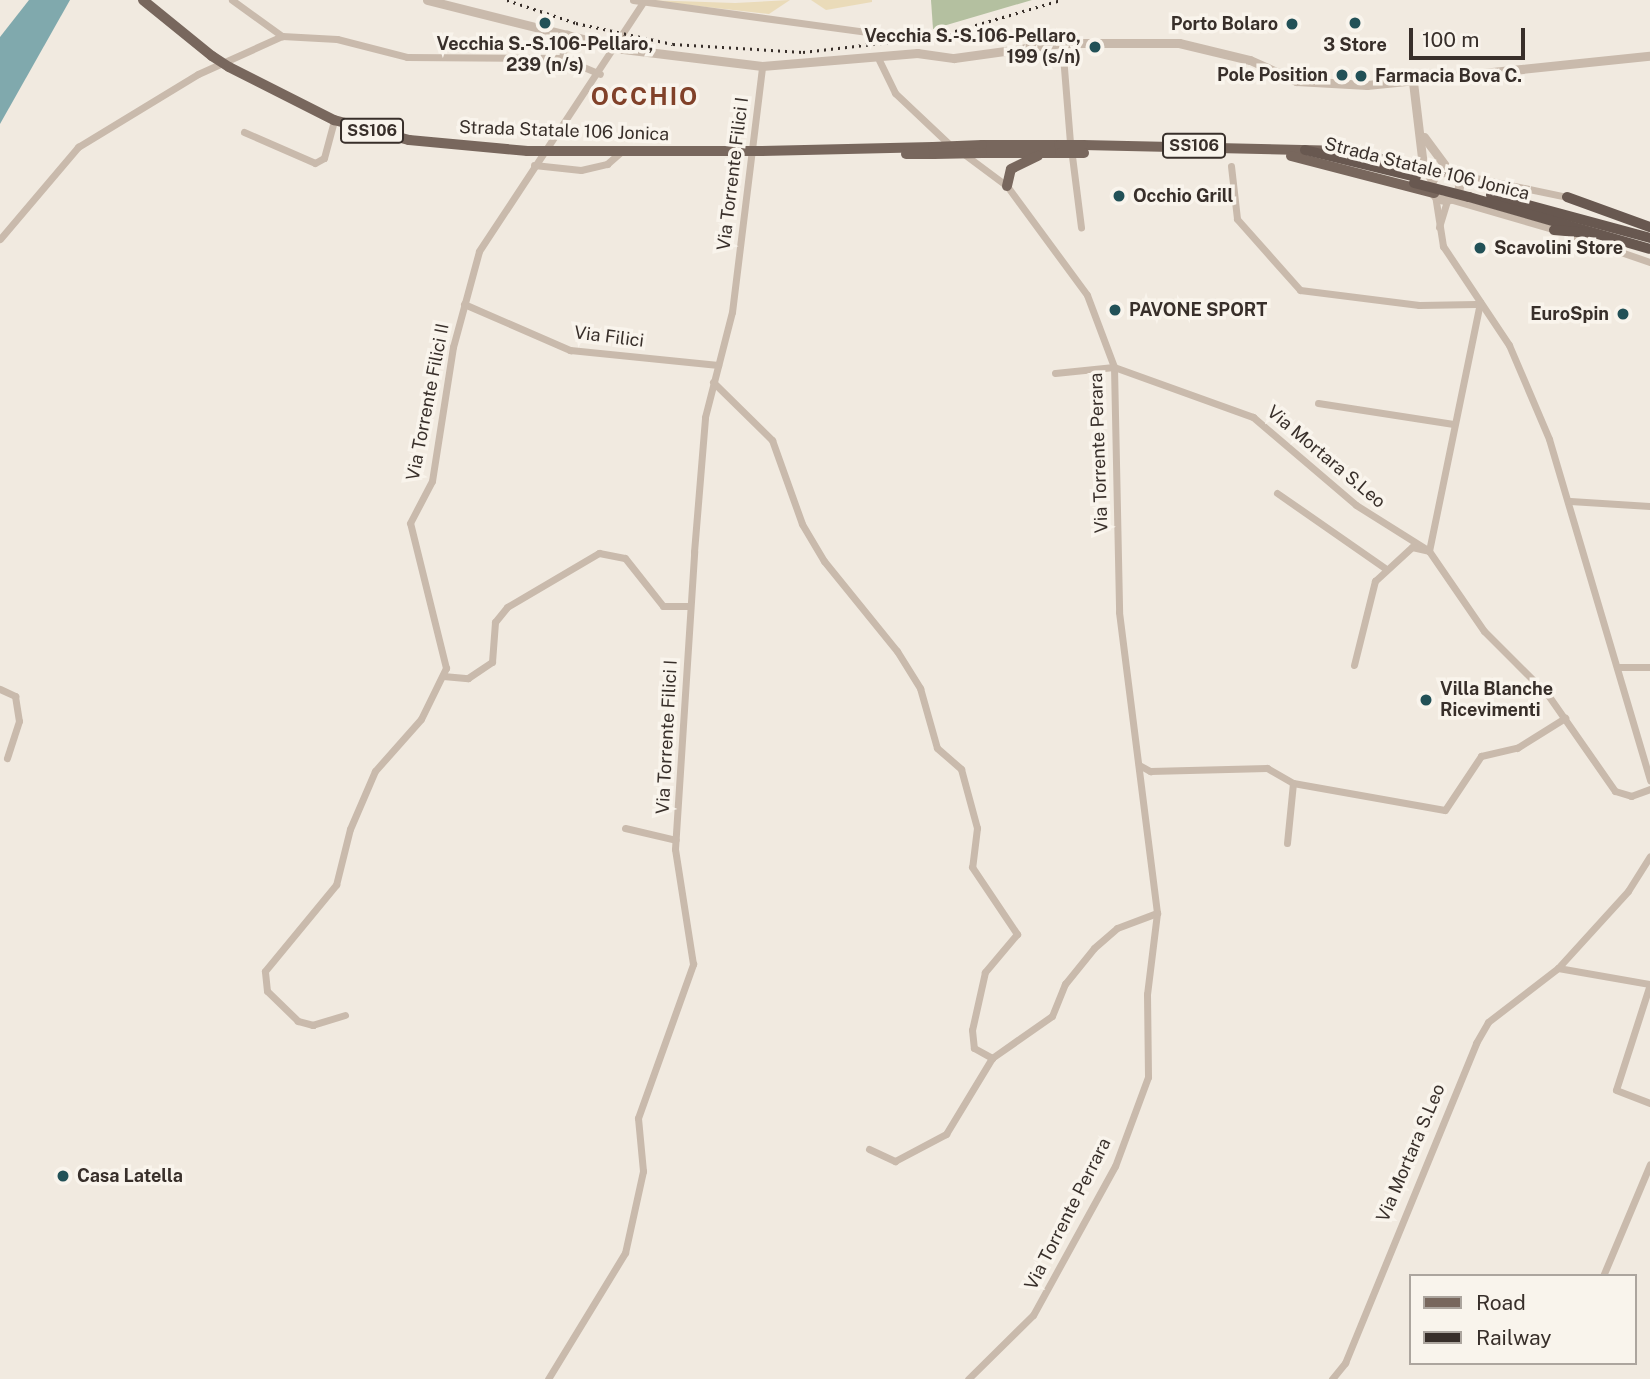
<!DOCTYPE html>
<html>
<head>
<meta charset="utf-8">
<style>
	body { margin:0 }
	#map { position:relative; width:1650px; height:1379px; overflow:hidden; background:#f1eae0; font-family:"Public Sans",sans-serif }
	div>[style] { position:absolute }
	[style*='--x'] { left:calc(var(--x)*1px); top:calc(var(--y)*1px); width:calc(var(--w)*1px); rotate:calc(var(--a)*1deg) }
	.green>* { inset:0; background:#b4c0a0 }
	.sand>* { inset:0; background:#eadbb9 }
	.water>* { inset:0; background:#80a9ad }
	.minor>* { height:7px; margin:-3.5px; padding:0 3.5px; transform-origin:3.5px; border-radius:3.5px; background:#c9baac }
	.tertiary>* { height:9px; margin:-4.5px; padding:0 4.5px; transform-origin:4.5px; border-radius:4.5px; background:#c9baac }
	.tertiary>.ring { margin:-4.5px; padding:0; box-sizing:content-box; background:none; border:9px solid #c9baac; border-radius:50% }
	.primary>* { height:10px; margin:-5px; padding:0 5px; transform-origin:5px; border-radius:5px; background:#78675d }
	.trunk>* { height:10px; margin:-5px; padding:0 5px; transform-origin:5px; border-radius:5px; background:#685850 }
	.rail>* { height:2.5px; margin-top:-1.25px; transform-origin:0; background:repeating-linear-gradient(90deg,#382f2a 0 2px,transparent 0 7px) }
	.tertiary-bridge>* { height:9px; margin:-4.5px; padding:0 4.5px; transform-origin:4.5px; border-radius:4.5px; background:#c9baac }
	.primary-bridge>* { height:10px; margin:-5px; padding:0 5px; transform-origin:5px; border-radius:5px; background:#78675d }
	.trunk-bridge>* { height:10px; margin:-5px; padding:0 5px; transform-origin:5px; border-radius:5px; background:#685850 }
	.dots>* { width:19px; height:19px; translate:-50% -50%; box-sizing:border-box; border:4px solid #f9f4ec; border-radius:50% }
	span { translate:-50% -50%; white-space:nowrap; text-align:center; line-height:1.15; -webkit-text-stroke:7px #f9f4ec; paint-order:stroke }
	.shield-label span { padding:2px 5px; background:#f9f4ec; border:2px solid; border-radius:5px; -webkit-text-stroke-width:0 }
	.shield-label { font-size:16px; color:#382f2a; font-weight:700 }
	.poi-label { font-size:18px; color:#382f2a; font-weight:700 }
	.right { translate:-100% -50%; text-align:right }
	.left { translate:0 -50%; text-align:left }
	.street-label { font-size:18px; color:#382f2a }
	.district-label { font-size:24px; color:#814129; font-weight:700; letter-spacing:2px }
	.legend { position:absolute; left:1409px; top:1274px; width:228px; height:91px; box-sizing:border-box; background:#f9f4ec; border:2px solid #aca59e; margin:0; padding:9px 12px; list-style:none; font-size:21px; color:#382f2a }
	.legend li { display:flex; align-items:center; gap:14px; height:35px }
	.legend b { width:35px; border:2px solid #aca59e }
	.scale { position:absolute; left:1409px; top:28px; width:116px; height:32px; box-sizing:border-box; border:4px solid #382f2a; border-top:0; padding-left:9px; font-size:21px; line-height:24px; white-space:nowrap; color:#382f2a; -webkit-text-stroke:5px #f9f4ec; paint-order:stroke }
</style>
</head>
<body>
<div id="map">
	<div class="green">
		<i style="clip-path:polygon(931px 0,1032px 0,933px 29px)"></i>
	</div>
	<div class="sand">
		<i style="clip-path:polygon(645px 0,735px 3px,790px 0,769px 14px)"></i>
		<i style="clip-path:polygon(811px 0,872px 0,872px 2px,826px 10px)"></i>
	</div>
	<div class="water">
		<i style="clip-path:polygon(29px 0,70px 0,0 124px,0 37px)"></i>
	</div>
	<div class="minor">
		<i style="--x:232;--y:0;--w:62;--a:35.8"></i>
		<i style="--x:633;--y:0;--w:235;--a:7.8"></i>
		<i style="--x:1062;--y:43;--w:99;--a:85.4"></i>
		<i style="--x:562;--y:58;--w:41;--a:22.8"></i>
		<i style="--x:879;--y:60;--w:37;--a:64"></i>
		<i style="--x:895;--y:93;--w:77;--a:43.4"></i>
		<i style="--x:244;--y:132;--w:77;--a:23.6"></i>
		<i style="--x:315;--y:163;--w:10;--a:-29"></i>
		<i style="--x:324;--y:158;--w:39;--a:-75"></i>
		<i style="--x:964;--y:154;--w:54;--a:36.7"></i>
		<i style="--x:1007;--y:186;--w:135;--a:53.7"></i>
		<i style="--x:1087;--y:295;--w:77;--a:69.4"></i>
		<i style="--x:1114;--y:367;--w:245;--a:88.8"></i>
		<i style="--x:1119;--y:612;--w:303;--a:82.8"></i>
		<i style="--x:1157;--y:913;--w:82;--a:97"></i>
		<i style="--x:1147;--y:994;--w:83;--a:89.3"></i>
		<i style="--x:1148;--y:1077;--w:95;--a:110.3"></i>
		<i style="--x:1115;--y:1166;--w:170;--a:118.8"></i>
		<i style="--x:1033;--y:1315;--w:91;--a:135.4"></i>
		<i style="--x:1072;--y:156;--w:72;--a:82.8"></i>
		<i style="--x:534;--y:165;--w:47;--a:6.1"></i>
		<i style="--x:581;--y:170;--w:27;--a:-13"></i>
		<i style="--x:607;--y:164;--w:20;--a:-41"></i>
		<i style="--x:1231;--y:166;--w:53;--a:83.5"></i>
		<i style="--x:1237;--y:219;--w:95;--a:48.4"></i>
		<i style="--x:1300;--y:290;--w:120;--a:7.2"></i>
		<i style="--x:1419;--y:305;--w:57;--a:-1"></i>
		<i style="--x:1452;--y:173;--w:117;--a:11.8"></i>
		<i style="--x:1435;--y:195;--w:52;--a:81.1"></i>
		<i style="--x:1443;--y:246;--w:119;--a:56.3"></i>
		<i style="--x:1509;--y:345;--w:102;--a:66.9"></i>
		<i style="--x:1549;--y:439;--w:356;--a:73.5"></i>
		<i style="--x:1449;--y:199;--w:111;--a:16.2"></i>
		<i style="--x:1439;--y:227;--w:28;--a:-73"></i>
		<i style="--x:1571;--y:235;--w:83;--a:18.9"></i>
		<i style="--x:0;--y:239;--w:121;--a:-49.7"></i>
		<i style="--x:78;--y:147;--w:140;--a:-31.3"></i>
		<i style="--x:198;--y:74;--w:92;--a:-24.3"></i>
		<i style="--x:282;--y:36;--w:55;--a:3.1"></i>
		<i style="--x:337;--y:39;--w:72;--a:14.4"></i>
		<i style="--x:407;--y:57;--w:155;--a:0.4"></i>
		<i style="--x:562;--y:58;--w:25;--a:-79"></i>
		<i style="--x:464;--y:304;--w:116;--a:23.5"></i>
		<i style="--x:570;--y:350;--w:149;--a:5.8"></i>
		<i style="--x:1055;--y:373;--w:59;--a:-5.8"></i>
		<i style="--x:1114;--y:367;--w:148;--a:19.8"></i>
		<i style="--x:1253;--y:417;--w:135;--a:40.5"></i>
		<i style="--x:1356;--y:505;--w:86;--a:32.2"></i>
		<i style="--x:1429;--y:551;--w:97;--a:55.5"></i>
		<i style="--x:1484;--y:631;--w:91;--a:45"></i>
		<i style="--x:1548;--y:695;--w:117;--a:55.1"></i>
		<i style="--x:1615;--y:791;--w:17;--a:17"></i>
		<i style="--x:1631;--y:796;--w:20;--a:-20"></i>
		<i style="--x:713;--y:382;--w:83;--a:44.5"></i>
		<i style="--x:772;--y:440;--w:89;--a:70.3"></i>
		<i style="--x:802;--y:524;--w:43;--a:59.3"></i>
		<i style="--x:824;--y:561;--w:116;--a:51"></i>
		<i style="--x:897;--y:651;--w:44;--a:58.1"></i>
		<i style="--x:920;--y:688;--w:62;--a:74.2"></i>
		<i style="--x:937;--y:748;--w:32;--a:41"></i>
		<i style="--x:961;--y:769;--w:61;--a:74.8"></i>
		<i style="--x:977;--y:828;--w:39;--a:97"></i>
		<i style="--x:972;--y:867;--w:81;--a:56.1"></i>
		<i style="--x:1017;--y:934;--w:50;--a:130.1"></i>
		<i style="--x:985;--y:972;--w:59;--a:102.6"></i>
		<i style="--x:972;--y:1030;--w:18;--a:84"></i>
		<i style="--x:974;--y:1048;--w:21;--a:29"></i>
		<i style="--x:1318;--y:403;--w:137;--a:8.8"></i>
		<i style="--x:1277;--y:493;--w:131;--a:34.8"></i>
		<i style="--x:1570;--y:501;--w:80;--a:3.6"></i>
		<i style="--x:1354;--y:665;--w:87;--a:-76"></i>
		<i style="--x:1375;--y:581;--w:50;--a:-42.6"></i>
		<i style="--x:1412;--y:547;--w:17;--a:13"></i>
		<i style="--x:1429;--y:551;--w:254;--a:-78.4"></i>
		<i style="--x:1618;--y:667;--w:32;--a:0"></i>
		<i style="--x:443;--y:676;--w:25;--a:5"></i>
		<i style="--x:468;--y:678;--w:29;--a:-34"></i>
		<i style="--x:492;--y:662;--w:40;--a:-85.7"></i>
		<i style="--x:495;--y:622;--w:19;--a:-51"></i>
		<i style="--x:507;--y:607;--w:107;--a:-30.4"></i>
		<i style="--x:599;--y:553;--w:26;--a:11"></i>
		<i style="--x:625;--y:558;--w:61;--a:51.6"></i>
		<i style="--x:663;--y:606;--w:27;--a:0"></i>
		<i style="--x:0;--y:689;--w:17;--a:25"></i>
		<i style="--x:15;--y:696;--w:25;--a:81"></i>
		<i style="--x:19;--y:721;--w:39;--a:108"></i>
		<i style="--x:1139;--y:765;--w:13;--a:29"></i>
		<i style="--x:1150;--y:771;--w:117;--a:-1.5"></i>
		<i style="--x:1267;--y:768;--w:30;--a:30"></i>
		<i style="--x:1293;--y:783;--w:154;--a:10.1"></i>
		<i style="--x:1445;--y:810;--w:65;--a:-56.3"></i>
		<i style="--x:1481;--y:756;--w:37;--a:-13"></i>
		<i style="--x:1517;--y:748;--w:57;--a:-32"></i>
		<i style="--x:625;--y:828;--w:52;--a:13.2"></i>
		<i style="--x:1287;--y:843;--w:60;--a:-84.3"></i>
		<i style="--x:1558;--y:968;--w:93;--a:9.9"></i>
		<i style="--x:1650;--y:984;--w:111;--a:107.8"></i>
		<i style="--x:1616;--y:1090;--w:36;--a:21"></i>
		<i style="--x:345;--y:1015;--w:34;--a:163"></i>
		<i style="--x:313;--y:1025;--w:16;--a:-165"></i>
		<i style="--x:298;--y:1021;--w:43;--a:-135.9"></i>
		<i style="--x:267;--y:991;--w:20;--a:-96"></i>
		<i style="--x:265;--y:971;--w:112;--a:-50.5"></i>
		<i style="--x:336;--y:885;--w:58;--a:-76"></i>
		<i style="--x:350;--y:829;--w:63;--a:-66.7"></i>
		<i style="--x:375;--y:771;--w:69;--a:-48.5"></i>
		<i style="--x:421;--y:719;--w:57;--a:-63.9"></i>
		<i style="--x:446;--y:668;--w:149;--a:-103.9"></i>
		<i style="--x:410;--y:523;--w:47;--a:-62.4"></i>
		<i style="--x:432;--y:481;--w:136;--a:-81.1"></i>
		<i style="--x:453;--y:347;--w:99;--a:-74.8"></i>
		<i style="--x:479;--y:251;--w:296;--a:-56.6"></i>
		<i style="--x:869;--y:1149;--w:29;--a:25"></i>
		<i style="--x:895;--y:1161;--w:58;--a:-27.9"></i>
		<i style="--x:946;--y:1134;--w:89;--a:-58.8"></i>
		<i style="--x:992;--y:1058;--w:73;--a:-35"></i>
		<i style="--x:1052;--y:1016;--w:35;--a:-68"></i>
		<i style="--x:1065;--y:984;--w:46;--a:-51.1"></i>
		<i style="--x:1094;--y:948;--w:30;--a:-41"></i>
		<i style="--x:1117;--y:928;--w:43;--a:-20.6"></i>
		<i style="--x:1603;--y:1276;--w:121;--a:-67.2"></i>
		<i style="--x:548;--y:1379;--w:148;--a:-58.6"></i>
		<i style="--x:625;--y:1253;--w:84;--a:-77.6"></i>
		<i style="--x:643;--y:1171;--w:53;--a:-95.4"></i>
		<i style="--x:638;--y:1118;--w:164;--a:-70.3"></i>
		<i style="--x:693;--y:964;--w:116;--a:-98.9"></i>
		<i style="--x:675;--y:849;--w:298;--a:-86.3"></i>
		<i style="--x:694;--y:552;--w:135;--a:-85.3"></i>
		<i style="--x:705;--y:417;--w:108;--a:-75.6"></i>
		<i style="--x:732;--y:312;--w:248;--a:-83"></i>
		<i style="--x:1332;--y:1379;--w:21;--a:-51"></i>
		<i style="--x:1345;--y:1363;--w:346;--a:-67.7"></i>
		<i style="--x:1476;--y:1043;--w:24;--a:-60"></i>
		<i style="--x:1488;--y:1022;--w:88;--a:-37.6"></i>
		<i style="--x:1558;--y:968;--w:104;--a:-47.7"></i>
		<i style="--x:1628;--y:891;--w:41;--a:-57.8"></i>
	</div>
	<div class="tertiary">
		<i style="--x:427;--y:0;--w:186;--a:14"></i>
		<i style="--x:623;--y:49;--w:140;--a:7"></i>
		<i style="--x:762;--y:66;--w:156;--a:-4.8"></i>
		<i style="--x:917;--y:53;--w:37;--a:8"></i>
		<i style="--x:954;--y:58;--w:109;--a:-7.9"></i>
		<i style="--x:1062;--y:43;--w:117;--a:0"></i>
		<i style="--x:1179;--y:43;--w:73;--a:13.5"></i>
		<i style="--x:1250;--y:60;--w:51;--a:24.5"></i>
		<i style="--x:1296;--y:81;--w:71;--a:3.2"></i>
		<i style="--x:1367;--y:85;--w:284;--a:-5.9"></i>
		<i style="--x:1413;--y:82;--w:85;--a:83.2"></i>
		<i style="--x:1423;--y:166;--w:17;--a:57"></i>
		<i style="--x:1424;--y:137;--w:44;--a:53.4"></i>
		<i class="ring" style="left:1431px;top:172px;width:19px;height:19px"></i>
	</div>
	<div class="primary">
		<i style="--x:143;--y:0;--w:89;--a:39.1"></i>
		<i style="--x:229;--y:67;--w:118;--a:26.8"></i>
		<i style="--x:334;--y:120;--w:78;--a:14.9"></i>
		<i style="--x:409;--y:140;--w:119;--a:5.3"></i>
		<i style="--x:982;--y:145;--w:77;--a:0"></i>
		<i style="--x:1083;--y:145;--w:262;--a:1.3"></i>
		<i style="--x:1345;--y:151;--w:98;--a:12.3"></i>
		<i style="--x:555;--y:151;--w:189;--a:0"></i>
		<i style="--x:760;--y:151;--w:173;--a:-1.3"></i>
		<i style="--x:982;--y:153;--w:78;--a:0"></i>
		<i style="--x:906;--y:154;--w:28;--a:0"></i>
		<i style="--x:1291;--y:156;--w:148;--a:14.5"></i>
		<i style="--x:1007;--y:186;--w:17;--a:-77"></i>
		<i style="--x:1011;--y:169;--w:30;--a:-26"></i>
	</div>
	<div class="trunk">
		<i style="--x:1305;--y:150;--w:114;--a:13.7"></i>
		<i style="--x:1491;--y:195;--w:165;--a:15.1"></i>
		<i style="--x:1469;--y:197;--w:188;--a:16"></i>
		<i style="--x:1567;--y:197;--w:88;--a:19.9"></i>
		<i style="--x:1554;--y:230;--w:32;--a:5"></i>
	</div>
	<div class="rail">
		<i style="--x:507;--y:0;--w:73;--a:18.4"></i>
		<i style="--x:576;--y:23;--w:99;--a:12.2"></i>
		<i style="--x:673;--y:44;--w:130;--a:3.5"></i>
		<i style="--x:803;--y:52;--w:133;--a:-6.5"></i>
		<i style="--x:935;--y:37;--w:131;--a:-16.4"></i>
	</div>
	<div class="tertiary-bridge">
		<i style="--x:607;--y:45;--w:16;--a:14"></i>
	</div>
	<div class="primary-bridge">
		<i style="--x:212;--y:56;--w:20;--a:33"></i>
		<i style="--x:1059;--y:145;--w:24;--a:0"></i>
		<i style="--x:933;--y:147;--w:49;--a:-2.3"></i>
		<i style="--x:527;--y:151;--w:28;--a:0"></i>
		<i style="--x:744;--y:151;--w:16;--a:0"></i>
		<i style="--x:1060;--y:153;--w:24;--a:0"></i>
		<i style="--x:934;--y:154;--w:48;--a:-1.2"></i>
	</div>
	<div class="trunk-bridge">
		<i style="--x:1414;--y:183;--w:57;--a:14.3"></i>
	</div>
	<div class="dots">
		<i style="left:545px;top:23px;background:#225157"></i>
		<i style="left:1355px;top:23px;background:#225157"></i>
		<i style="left:1292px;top:24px;background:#225157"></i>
		<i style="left:1095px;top:47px;background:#225157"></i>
		<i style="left:1342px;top:75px;background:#225157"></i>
		<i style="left:1361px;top:76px;background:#225157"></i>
		<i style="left:1119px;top:196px;background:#225157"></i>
		<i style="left:1480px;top:248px;background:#225157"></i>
		<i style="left:1115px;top:310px;background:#225157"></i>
		<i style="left:1623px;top:314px;background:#225157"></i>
		<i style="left:1426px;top:700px;background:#225157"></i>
		<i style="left:63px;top:1176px;background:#225157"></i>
	</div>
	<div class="shield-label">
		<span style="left:372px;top:131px">SS106</span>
		<span style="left:1194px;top:146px">SS106</span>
	</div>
	<div class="poi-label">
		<span class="right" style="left:1278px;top:24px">Porto Bolaro</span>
		<span class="right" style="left:1081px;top:47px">Vecchia S.-S.106-Pellaro,<br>199 (s/n)</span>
		<span style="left:545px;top:55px">Vecchia S.-S.106-Pellaro,<br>239 (n/s)</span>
		<span style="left:1355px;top:45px">3 Store</span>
		<span class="right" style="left:1328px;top:75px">Pole Position</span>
		<span class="left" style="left:1375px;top:76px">Farmacia Bova C.</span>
		<span class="left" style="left:1133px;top:196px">Occhio Grill</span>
		<span class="left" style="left:1494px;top:248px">Scavolini Store</span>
		<span class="left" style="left:1129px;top:310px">PAVONE SPORT</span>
		<span class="right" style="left:1609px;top:314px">EuroSpin</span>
		<span class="left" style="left:1440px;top:700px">Villa Blanche<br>Ricevimenti</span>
		<span class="left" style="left:77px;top:1176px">Casa Latella</span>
	</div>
	<div class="street-label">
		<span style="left:564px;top:131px;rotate:2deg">Strada Statale 106 Jonica</span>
		<span style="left:1427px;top:169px;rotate:14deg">Strada Statale 106 Jonica</span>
		<span style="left:733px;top:174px;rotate:-83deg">Via Torrente Filici I</span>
		<span style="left:609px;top:337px;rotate:7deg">Via Filici</span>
		<span style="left:428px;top:402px;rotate:-79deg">Via Torrente Filici II</span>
		<span style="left:1099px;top:453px;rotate:-92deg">Via Torrente Perara</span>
		<span style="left:1326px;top:457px;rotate:40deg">Via Mortara S.Leo</span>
		<span style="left:667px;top:737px;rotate:-87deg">Via Torrente Filici I</span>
		<span style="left:1411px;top:1153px;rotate:-67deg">Via Mortara S.Leo</span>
		<span style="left:1068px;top:1214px;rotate:-63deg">Via Torrente Perrara</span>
	</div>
	<div class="district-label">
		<span style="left:645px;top:97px">OCCHIO</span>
	</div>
	<ul class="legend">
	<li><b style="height:9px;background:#78675d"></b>Road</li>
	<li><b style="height:9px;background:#382f2a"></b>Railway</li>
	</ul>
	<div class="scale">100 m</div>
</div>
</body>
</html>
